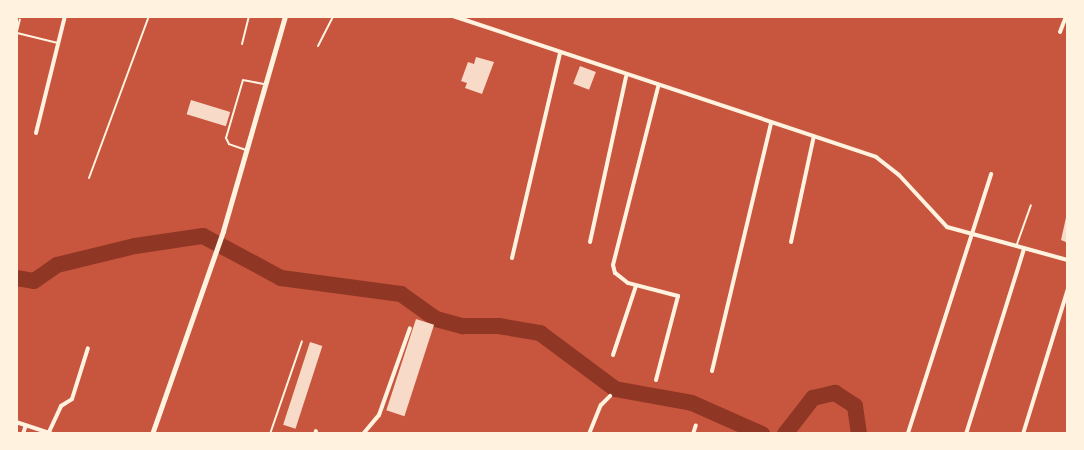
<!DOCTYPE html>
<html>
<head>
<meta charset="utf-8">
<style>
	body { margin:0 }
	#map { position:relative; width:1084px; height:450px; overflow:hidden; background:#c8553d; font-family:"PT Sans Narrow",sans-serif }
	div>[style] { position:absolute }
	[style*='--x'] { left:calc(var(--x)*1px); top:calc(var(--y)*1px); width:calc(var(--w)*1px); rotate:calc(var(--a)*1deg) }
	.river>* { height:16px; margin:-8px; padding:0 8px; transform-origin:8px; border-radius:8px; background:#8f3625 }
	.building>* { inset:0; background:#f7dbc8; transform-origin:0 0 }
	.service>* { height:2px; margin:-1px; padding:0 1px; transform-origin:1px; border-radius:1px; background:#fff3e0 }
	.minor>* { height:4px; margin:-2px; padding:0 2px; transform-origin:2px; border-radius:2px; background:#fff3e0 }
	.tertiary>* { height:5px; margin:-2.5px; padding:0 2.5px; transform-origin:2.5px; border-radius:2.5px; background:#fff3e0 }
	span { translate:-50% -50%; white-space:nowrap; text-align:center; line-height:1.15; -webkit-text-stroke:4.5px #fff3e0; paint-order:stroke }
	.frame { position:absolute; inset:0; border:18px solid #fff3e0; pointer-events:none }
</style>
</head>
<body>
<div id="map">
	<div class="river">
		<i style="--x:16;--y:278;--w:18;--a:9"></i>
		<i style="--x:34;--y:281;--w:28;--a:-35"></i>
		<i style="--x:57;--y:265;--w:80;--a:-13.7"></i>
		<i style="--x:135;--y:246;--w:69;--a:-8.4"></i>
		<i style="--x:203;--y:236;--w:89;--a:28.3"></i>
		<i style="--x:281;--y:278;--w:121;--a:7.6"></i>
		<i style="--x:401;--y:294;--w:43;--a:35.5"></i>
		<i style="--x:436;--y:319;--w:28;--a:15"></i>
		<i style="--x:463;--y:326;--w:36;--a:0"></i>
		<i style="--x:499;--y:326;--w:42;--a:9.7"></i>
		<i style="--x:540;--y:333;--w:94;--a:36.7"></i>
		<i style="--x:615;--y:389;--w:78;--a:10.3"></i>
		<i style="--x:692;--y:403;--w:77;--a:23.9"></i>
		<i style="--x:785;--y:434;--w:46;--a:-52.1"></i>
		<i style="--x:813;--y:398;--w:23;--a:-13"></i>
		<i style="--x:835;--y:393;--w:24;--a:33"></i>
		<i style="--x:855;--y:406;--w:28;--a:82"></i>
	</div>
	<div class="building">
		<i style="clip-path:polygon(476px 57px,494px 62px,482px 94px,465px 88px,467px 83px,461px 81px,468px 62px,474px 64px)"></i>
		<i style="left:580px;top:66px;width:17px;height:19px;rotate:21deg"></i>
		<i style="left:191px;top:100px;width:41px;height:15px;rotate:17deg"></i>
		<i style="clip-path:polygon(1067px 213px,1068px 213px,1068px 243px,1061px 240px)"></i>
		<i style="left:416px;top:319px;width:19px;height:96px;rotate:18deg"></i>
		<i style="left:310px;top:342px;width:13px;height:87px;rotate:18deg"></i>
	</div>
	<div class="service">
		<i style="--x:17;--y:33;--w:42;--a:13.7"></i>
		<i style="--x:16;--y:35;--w:16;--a:-76"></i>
		<i style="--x:242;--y:44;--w:29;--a:-76"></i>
		<i style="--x:318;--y:46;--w:34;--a:-63"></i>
		<i style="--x:246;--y:150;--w:18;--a:-161"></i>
		<i style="--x:229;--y:144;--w:7;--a:-117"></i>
		<i style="--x:226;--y:138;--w:60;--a:-73.7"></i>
		<i style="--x:243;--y:80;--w:21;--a:11"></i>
		<i style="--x:89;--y:178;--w:173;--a:-69.7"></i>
		<i style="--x:1017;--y:244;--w:41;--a:-70.3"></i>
		<i style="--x:270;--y:434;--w:98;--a:-71"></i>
	</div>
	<div class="minor">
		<i style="--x:453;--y:16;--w:446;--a:18.4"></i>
		<i style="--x:876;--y:157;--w:29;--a:38"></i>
		<i style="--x:899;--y:175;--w:71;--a:47.3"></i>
		<i style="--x:947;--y:227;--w:125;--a:15.3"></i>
		<i style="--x:1060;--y:32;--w:17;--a:-69"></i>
		<i style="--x:36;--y:133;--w:121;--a:-76.1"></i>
		<i style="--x:590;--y:242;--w:169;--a:-77.7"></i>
		<i style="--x:791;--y:242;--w:108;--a:-77.8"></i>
		<i style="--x:512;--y:258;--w:210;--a:-76.8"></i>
		<i style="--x:613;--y:355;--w:73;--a:-71.6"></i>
		<i style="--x:712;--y:371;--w:255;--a:-76.6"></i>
		<i style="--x:656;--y:380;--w:87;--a:-75.3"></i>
		<i style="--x:678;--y:296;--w:52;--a:-165.4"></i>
		<i style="--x:628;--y:283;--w:16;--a:-142"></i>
		<i style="--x:615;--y:273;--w:8;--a:-104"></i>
		<i style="--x:613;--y:265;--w:184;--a:-75.8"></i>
		<i style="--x:16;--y:422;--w:39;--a:18"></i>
		<i style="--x:49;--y:432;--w:29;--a:-65"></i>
		<i style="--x:61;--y:406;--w:13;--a:-32"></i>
		<i style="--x:72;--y:399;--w:53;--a:-72.6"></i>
		<i style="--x:908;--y:433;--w:272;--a:-72.2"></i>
		<i style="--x:23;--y:434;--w:9;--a:-72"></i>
		<i style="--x:315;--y:434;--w:3;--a:-72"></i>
		<i style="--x:363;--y:434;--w:25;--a:-50"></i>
		<i style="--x:379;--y:415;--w:92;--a:-70.4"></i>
		<i style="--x:589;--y:434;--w:31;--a:-68"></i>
		<i style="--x:601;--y:405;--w:13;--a:-45"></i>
		<i style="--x:693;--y:434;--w:9;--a:-72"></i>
		<i style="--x:966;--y:434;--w:194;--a:-72.6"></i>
		<i style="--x:1023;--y:434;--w:152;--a:-72.8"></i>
	</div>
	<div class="tertiary">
		<i style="--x:152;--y:434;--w:215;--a:-70.7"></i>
		<i style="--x:223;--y:231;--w:224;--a:-73.9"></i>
	</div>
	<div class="frame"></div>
</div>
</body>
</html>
